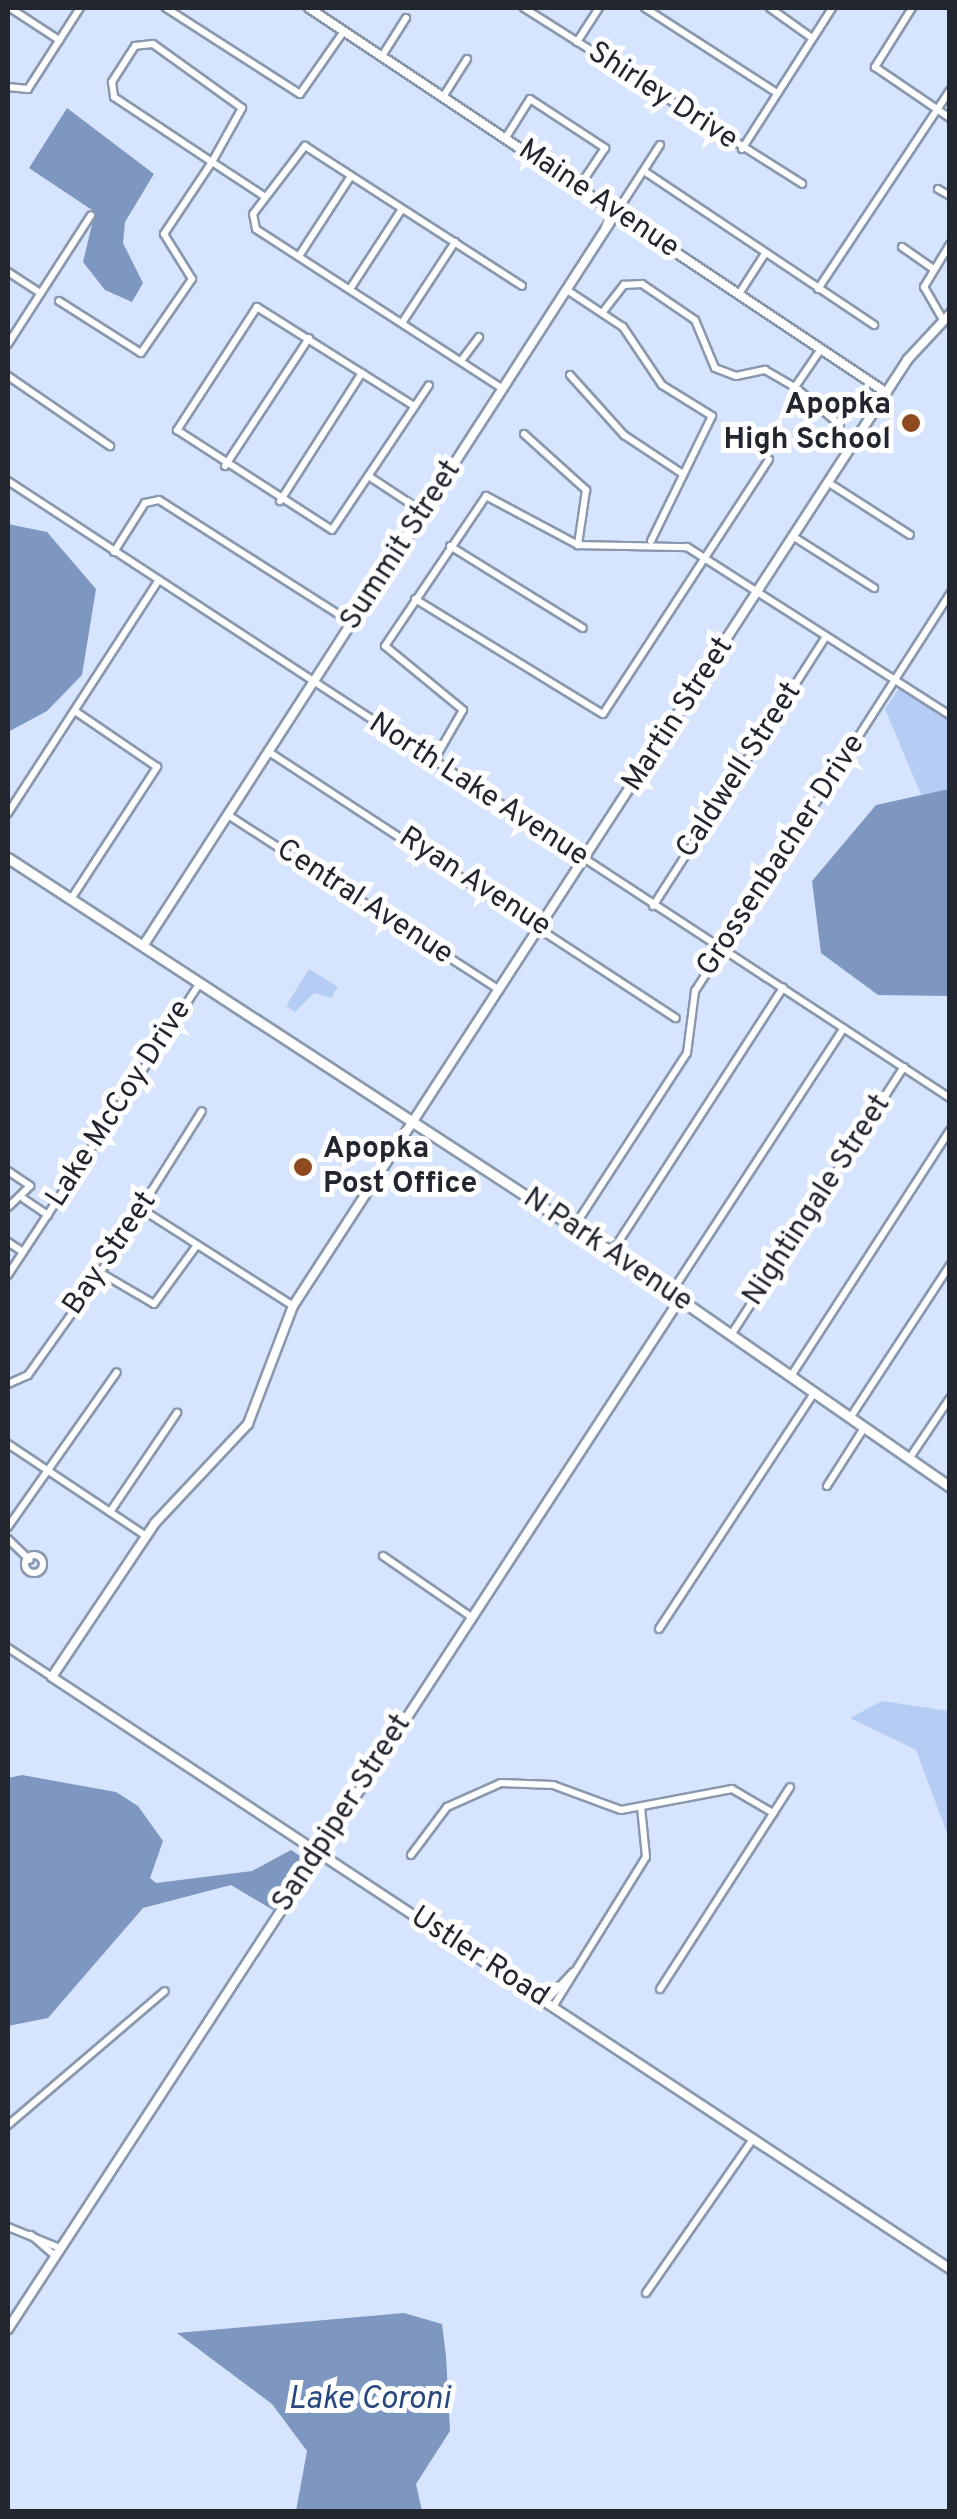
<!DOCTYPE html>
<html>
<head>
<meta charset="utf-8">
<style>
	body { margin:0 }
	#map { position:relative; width:957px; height:2519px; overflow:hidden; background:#d6e5fd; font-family:Overpass,sans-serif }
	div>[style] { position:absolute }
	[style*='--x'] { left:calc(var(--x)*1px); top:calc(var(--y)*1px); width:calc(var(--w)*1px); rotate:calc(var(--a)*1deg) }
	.green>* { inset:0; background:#b5cdf5 }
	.water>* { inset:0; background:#7d97c0 }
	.roads { filter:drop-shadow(2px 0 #8a98ae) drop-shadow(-2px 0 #8a98ae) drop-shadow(0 2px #8a98ae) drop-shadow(0 -2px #8a98ae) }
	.minor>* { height:6px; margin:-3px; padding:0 3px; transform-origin:3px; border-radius:3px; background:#fff }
	.minor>.ring { margin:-3px; padding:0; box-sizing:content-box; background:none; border:6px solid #fff; border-radius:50% }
	.tertiary>* { height:8px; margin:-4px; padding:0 4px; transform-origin:4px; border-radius:4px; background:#fff }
	.secondary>* { height:9px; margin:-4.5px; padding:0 4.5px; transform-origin:4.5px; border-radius:4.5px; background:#fff }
	.dots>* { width:28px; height:28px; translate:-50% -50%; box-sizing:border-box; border:5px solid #fff; border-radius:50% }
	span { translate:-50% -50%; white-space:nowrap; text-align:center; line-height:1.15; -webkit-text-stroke:10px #fff; paint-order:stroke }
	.street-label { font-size:30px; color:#21262f }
	.poi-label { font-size:30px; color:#21262f; font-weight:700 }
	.right { translate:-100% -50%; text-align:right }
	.left { translate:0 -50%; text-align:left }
	.water-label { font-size:32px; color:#28487e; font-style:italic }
	.frame { position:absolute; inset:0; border:10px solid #21262f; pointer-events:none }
</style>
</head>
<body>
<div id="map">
	<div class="green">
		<i style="clip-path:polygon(902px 684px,949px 715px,949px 818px,933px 823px,885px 709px)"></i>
		<i style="clip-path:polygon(309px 969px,338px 987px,331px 998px,314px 993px,295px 1012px,286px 1006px)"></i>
		<i style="clip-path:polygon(882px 1701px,949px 1711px,949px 1838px,916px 1750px,850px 1718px)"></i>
	</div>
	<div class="water">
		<i style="clip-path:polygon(67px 108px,154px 174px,125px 222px,123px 243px,143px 283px,132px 302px,105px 290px,83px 262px,95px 212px,29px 168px)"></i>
		<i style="clip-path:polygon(8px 524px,47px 532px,96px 589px,82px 675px,47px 711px,8px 732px)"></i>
		<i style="clip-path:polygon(949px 789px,949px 996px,878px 995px,821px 953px,812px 881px,876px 805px)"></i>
		<i style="clip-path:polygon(22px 1775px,116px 1792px,138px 1806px,163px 1841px,150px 1878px,156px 1883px,252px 1871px,291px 1850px,306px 1860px,273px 1910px,231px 1885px,143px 1908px,48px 2018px,8px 2026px,8px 1778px)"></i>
		<i style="clip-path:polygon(404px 2313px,442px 2324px,446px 2356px,450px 2431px,416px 2484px,422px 2511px,296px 2511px,307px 2451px,272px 2404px,177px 2333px)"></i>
	</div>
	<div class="roads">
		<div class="minor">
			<i style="--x:10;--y:8;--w:59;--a:33.1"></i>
			<i style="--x:166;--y:8;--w:159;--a:32.7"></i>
			<i style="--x:300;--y:94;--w:77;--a:-55.1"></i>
			<i style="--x:524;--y:8;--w:329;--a:32.3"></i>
			<i style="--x:645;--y:8;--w:157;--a:32.8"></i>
			<i style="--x:770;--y:8;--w:52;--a:35.5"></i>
			<i style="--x:912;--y:8;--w:70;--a:122.1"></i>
			<i style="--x:875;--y:67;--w:91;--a:34.2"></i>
			<i style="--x:577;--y:42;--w:40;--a:-57.1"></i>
			<i style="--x:382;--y:56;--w:45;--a:-57.7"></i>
			<i style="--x:8;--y:87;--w:20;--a:6"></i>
			<i style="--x:28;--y:89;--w:96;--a:-57.3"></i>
			<i style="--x:443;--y:97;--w:45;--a:-57.7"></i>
			<i style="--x:505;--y:139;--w:47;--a:-58"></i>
			<i style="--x:530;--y:99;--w:90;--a:33.2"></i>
			<i style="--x:605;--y:148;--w:47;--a:123.7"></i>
			<i style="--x:742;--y:149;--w:167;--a:-57.4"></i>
			<i style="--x:644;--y:171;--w:277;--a:33.8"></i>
			<i style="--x:938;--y:189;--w:14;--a:30"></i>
			<i style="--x:616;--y:213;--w:81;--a:-57.1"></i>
			<i style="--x:902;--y:247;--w:38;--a:35"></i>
			<i style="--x:299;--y:256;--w:95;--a:-57"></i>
			<i style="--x:8;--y:272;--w:38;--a:33"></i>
			<i style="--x:350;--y:289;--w:95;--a:-57"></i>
			<i style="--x:818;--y:289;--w:239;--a:-56.4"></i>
			<i style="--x:567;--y:290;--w:67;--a:33.5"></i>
			<i style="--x:623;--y:327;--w:70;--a:56.1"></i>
			<i style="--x:662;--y:385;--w:59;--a:31.8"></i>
			<i style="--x:712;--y:416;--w:139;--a:116"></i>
			<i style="--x:739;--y:294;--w:46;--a:-57.3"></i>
			<i style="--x:59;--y:301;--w:97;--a:32.4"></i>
			<i style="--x:141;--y:353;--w:90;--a:-55.4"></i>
			<i style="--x:192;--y:279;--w:53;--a:-121.9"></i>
			<i style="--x:164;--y:234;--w:87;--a:-56.3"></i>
			<i style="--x:212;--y:162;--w:62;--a:-60.9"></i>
			<i style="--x:242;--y:108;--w:110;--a:-144.3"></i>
			<i style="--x:153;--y:44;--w:18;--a:174"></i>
			<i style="--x:135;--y:46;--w:43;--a:122.6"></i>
			<i style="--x:112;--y:82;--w:15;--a:82"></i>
			<i style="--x:114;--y:97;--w:118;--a:33.6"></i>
			<i style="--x:212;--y:162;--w:62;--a:33.2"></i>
			<i style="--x:602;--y:313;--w:36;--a:-52"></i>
			<i style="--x:624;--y:285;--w:18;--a:-3"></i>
			<i style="--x:642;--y:284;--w:64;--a:34.2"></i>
			<i style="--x:695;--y:320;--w:52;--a:67.4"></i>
			<i style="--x:715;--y:368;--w:22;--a:21"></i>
			<i style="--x:736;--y:376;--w:30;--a:-12"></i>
			<i style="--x:765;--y:370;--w:34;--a:30"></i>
			<i style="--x:942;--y:318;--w:36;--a:-120"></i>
			<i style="--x:924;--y:287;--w:50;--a:-58.8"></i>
			<i style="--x:402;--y:323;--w:97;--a:-56.8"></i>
			<i style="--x:8;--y:344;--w:153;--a:-57.2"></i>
			<i style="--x:821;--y:349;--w:46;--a:124.4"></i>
			<i style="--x:795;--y:387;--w:59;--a:40.2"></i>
			<i style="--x:461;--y:361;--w:30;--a:-53"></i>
			<i style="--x:570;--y:375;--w:81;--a:48"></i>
			<i style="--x:624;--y:435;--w:71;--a:33.5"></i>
			<i style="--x:8;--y:376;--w:124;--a:34.5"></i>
			<i style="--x:503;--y:389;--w:294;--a:-147.1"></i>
			<i style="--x:256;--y:229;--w:15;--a:-101"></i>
			<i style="--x:253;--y:214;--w:86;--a:-52.6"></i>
			<i style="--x:305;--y:146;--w:258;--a:32.8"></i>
			<i style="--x:414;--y:406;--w:186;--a:-147.8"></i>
			<i style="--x:257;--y:307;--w:147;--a:123"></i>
			<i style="--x:177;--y:430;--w:184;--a:32.8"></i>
			<i style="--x:332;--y:530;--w:174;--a:-56.2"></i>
			<i style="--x:524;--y:434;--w:84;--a:42.1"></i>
			<i style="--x:586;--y:490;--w:56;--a:98.3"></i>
			<i style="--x:225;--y:466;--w:153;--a:-56.7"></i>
			<i style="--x:370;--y:477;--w:64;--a:33.4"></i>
			<i style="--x:8;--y:481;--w:1126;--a:33.22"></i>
			<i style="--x:829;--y:483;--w:96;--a:32.7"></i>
			<i style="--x:280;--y:501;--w:152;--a:-57.4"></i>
			<i style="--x:794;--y:537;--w:95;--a:32.5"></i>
			<i style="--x:450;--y:546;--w:156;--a:31.7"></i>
			<i style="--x:114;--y:552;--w:58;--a:-57.7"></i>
			<i style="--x:145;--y:503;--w:14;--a:-12"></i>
			<i style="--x:159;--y:500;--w:229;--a:32.5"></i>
			<i style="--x:415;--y:599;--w:220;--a:31.5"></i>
			<i style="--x:603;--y:714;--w:304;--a:-56.9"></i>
			<i style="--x:269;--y:752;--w:486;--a:33.2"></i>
			<i style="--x:433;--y:762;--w:60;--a:-60"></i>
			<i style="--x:463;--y:710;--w:101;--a:-140.6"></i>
			<i style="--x:385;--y:646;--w:181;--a:-56"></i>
			<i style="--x:486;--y:496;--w:104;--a:28"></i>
			<i style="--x:578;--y:545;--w:109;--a:1.1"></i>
			<i style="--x:687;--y:547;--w:312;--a:32.6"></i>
			<i style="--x:8;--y:813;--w:276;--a:-57.1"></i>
			<i style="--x:228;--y:815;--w:323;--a:32.8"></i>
			<i style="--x:71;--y:899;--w:158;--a:-56.9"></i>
			<i style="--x:157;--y:767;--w:99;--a:-145.7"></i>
			<i style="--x:653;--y:906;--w:320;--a:-57.3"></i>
			<i style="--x:8;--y:1171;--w:27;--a:34"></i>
			<i style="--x:30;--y:1186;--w:30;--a:136"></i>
			<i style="--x:24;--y:1199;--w:29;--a:34"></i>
			<i style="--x:143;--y:1210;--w:178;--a:32.6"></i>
			<i style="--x:574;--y:1227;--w:207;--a:-57"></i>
			<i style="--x:687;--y:1053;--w:63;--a:-82.6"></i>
			<i style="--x:695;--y:991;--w:472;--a:-57.3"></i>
			<i style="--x:8;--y:1242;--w:18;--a:34"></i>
			<i style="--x:612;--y:1252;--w:315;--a:-57.1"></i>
			<i style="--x:101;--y:1273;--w:61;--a:30.3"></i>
			<i style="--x:154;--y:1304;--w:73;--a:-53.9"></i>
			<i style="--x:8;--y:1275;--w:349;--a:-56.7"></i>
			<i style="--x:671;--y:1293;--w:316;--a:-56.9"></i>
			<i style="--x:731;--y:1335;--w:319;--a:-57.2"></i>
			<i style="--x:791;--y:1376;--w:293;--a:-57.1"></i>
			<i style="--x:8;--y:1384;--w:22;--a:-24"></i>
			<i style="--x:28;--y:1375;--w:112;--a:-54.5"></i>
			<i style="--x:93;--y:1284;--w:204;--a:-57.8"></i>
			<i style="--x:850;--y:1418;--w:183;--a:-56.8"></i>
			<i style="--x:8;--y:1444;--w:166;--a:33.7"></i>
			<i style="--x:909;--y:1459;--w:73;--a:-56.1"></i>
			<i style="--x:827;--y:1486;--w:69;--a:-57.5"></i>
			<i style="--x:110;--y:1512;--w:120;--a:-55.9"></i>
			<i style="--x:8;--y:1527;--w:189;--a:-54.9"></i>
			<i style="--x:8;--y:1539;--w:30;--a:44"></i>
			<i class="ring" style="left:25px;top:1555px;width:12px;height:12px"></i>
			<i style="--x:383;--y:1556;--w:109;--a:34.6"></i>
			<i style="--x:659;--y:1629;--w:282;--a:-56.7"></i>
			<i style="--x:8;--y:1648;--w:53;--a:33.4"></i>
			<i style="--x:411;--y:1855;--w:60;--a:-53.1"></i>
			<i style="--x:447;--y:1807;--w:59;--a:-24"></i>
			<i style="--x:501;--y:1783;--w:52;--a:2.2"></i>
			<i style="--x:553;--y:1785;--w:72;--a:20.2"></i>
			<i style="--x:621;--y:1810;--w:113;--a:-10.7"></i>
			<i style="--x:732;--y:1789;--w:48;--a:30.3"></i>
			<i style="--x:660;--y:1989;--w:240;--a:-57.2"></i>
			<i style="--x:545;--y:2002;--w:41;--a:-47"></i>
			<i style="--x:553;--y:2007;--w:176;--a:-58.2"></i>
			<i style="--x:646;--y:1857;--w:50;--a:-95.7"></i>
			<i style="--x:8;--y:2125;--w:206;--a:-40.5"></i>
			<i style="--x:8;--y:2227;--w:56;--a:22"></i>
			<i style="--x:31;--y:2235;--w:32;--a:41"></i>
			<i style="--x:646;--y:2293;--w:188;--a:-55.2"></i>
		</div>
		<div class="tertiary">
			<i style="--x:309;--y:8;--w:694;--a:33.67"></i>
			<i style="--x:950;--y:314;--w:62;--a:133"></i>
			<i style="--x:908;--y:359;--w:1129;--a:123"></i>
			<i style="--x:293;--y:1306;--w:126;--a:110.9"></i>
			<i style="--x:248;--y:1424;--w:136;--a:133.2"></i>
			<i style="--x:155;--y:1523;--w:185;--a:123.8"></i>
			<i style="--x:52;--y:1677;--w:1076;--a:33.39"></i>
			<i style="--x:143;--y:946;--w:872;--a:-57.17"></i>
			<i style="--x:8;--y:2329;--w:1230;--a:-56.88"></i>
		</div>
		<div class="secondary">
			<i style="--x:8;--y:858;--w:721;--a:33.12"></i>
			<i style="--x:612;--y:1252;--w:412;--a:34.8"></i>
		</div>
	</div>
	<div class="dots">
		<i style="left:911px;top:423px;background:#8f4b1f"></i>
		<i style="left:303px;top:1167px;background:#8f4b1f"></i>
	</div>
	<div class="street-label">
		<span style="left:662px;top:97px;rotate:33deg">Shirley Drive</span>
		<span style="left:598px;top:200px;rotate:34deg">Maine Avenue</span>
		<span style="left:402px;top:546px;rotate:-57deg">Summit Street</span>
		<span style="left:679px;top:715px;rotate:-57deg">Martin Street</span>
		<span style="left:740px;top:771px;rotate:-57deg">Caldwell Street</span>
		<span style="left:478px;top:791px;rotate:33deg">North Lake Avenue</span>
		<span style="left:782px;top:856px;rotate:-57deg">Grossenbacher Drive</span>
		<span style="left:474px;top:883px;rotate:33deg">Ryan Avenue</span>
		<span style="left:364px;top:903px;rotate:33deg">Central Avenue</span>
		<span style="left:120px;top:1104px;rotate:-57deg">Lake McCoy Drive</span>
		<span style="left:818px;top:1201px;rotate:-57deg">Nightingale Street</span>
		<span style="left:607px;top:1251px;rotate:34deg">N Park Avenue</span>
		<span style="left:111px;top:1254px;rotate:-56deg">Bay Street</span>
		<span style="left:343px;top:1814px;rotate:-57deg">Sandpiper Street</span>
		<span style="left:479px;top:1958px;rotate:33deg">Ustler Road</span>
	</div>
	<div class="poi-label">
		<span class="right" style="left:891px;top:423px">Apopka<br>High School</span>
		<span class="left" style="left:323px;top:1167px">Apopka<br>Post Office</span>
	</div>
	<div class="water-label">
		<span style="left:369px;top:2400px">Lake Coroni</span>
	</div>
	<div class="frame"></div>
</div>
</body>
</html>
